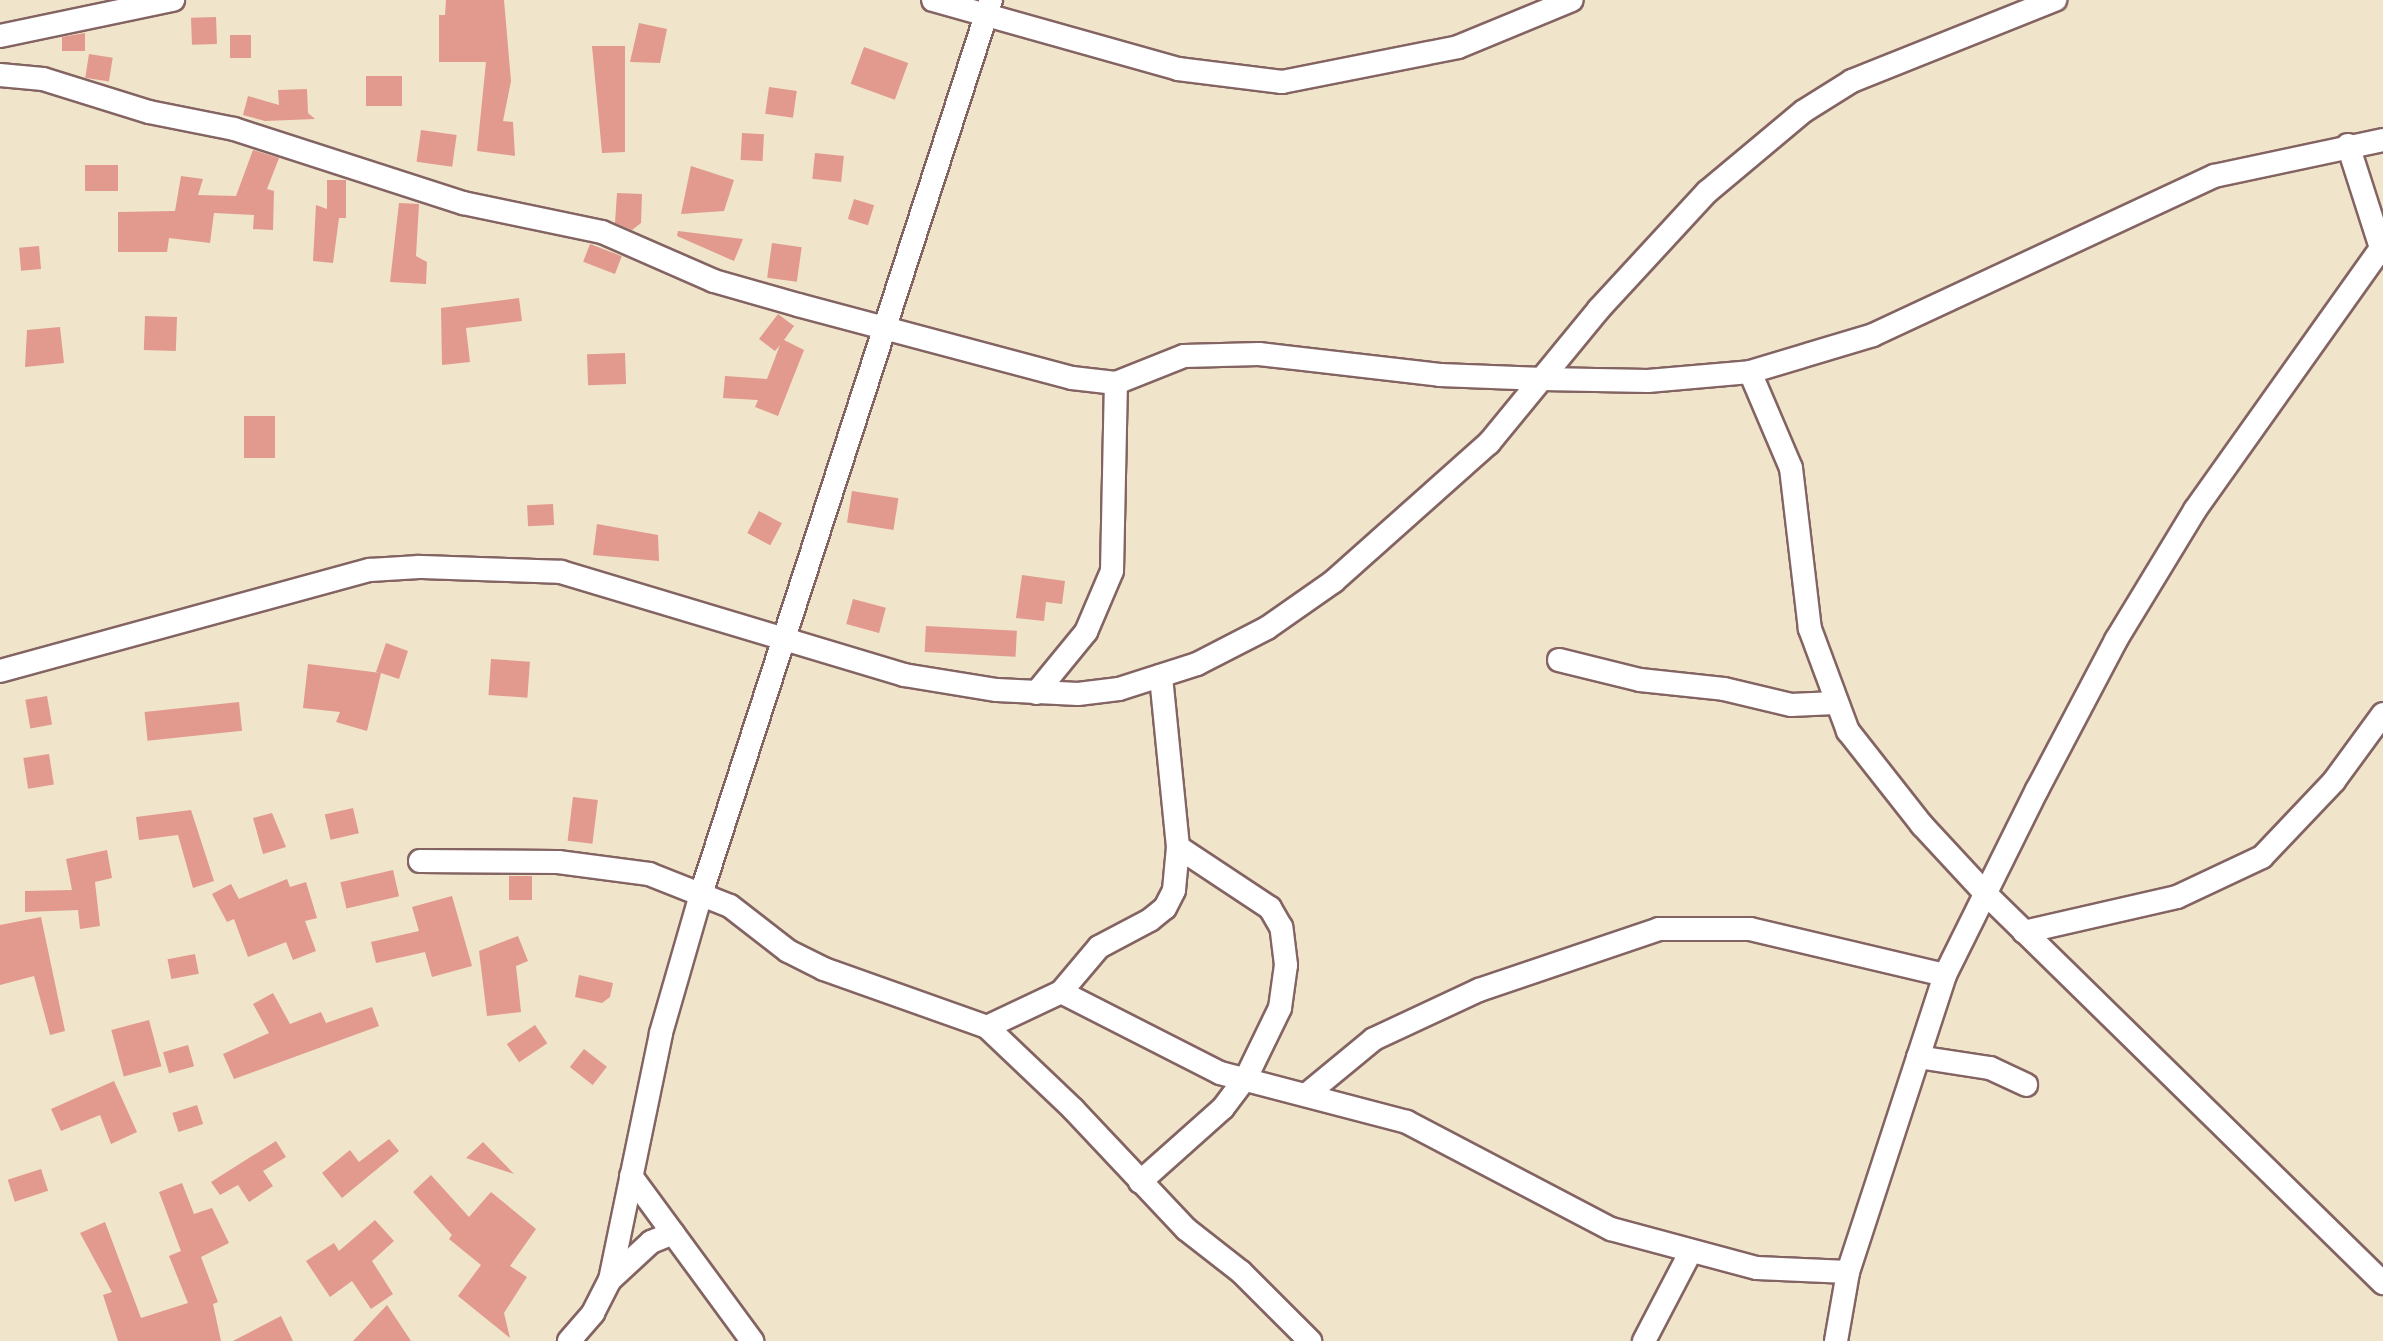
<!DOCTYPE html>
<html>
<head>
<meta charset="utf-8">
<style>
	body { margin:0 }
	#map { position:relative; width:2383px; height:1341px; overflow:hidden; background:#f0e4ca; font-family:"IM FELL Double Pica",serif }
	div>[style] { position:absolute }
	[style*='--x'] { left:calc(var(--x)*1px); top:calc(var(--y)*1px); width:calc(var(--w)*1px); rotate:calc(var(--a)*1deg) }
	.building>* { inset:0; background:#e19a8d; transform-origin:0 0 }
	.roads { filter:drop-shadow(2px 0 #846463) drop-shadow(-2px 0 #846463) drop-shadow(0 2px #846463) drop-shadow(0 -2px #846463) }
	.street>* { height:22px; margin:-11px; padding:0 11px; transform-origin:11px; border-radius:11px; background:#fff }
	span { translate:-50% -50%; white-space:nowrap; text-align:center; line-height:1.15; -webkit-text-stroke:7px #f6f6f2; paint-order:stroke }
</style>
</head>
<body>
<div id="map">
	<div class="building">
		<i style="clip-path:polygon(446px 0,504px 0,511px 81px,503px 121px,513px 122px,515px 156px,477px 151px,486px 62px,439px 62px,439px 15px,445px 15px)"></i>
		<i style="left:216px;top:17px;width:27px;height:25px;rotate:88deg"></i>
		<i style="clip-path:polygon(639px 23px,667px 29px,660px 63px,630px 62px)"></i>
		<i style="clip-path:polygon(85px 33px,85px 51px,62px 51px,62px 37px)"></i>
		<i style="left:230px;top:35px;width:21px;height:23px"></i>
		<i style="clip-path:polygon(592px 46px,625px 46px,625px 152px,602px 153px)"></i>
		<i style="left:864px;top:47px;width:47px;height:39px;rotate:20deg"></i>
		<i style="left:89px;top:54px;width:24px;height:24px;rotate:9deg"></i>
		<i style="left:366px;top:76px;width:36px;height:30px"></i>
		<i style="left:769px;top:87px;width:28px;height:27px;rotate:8deg"></i>
		<i style="clip-path:polygon(307px 89px,308px 113px,315px 119px,265px 121px,243px 115px,248px 96px,279px 105px,278px 90px)"></i>
		<i style="left:421px;top:130px;width:36px;height:32px;rotate:8deg"></i>
		<i style="left:742px;top:133px;width:22px;height:27px;rotate:3deg"></i>
		<i style="clip-path:polygon(253px 150px,279px 158px,267px 189px,274px 191px,273px 230px,253px 229px,254px 215px,214px 213px,210px 243px,169px 238px,167px 252px,118px 252px,118px 212px,175px 211px,181px 176px,203px 179px,198px 195px,236px 196px)"></i>
		<i style="left:815px;top:153px;width:29px;height:26px;rotate:6deg"></i>
		<i style="left:85px;top:165px;width:33px;height:26px"></i>
		<i style="clip-path:polygon(691px 166px,734px 180px,724px 211px,681px 214px)"></i>
		<i style="clip-path:polygon(327px 180px,346px 180px,346px 218px,339px 218px,333px 263px,313px 261px,316px 205px,327px 209px)"></i>
		<i style="clip-path:polygon(617px 193px,642px 194px,641px 223px,632px 230px,615px 223px)"></i>
		<i style="left:854px;top:199px;width:21px;height:21px;rotate:17deg"></i>
		<i style="clip-path:polygon(399px 203px,419px 204px,416px 256px,427px 262px,426px 284px,390px 282px)"></i>
		<i style="clip-path:polygon(678px 231px,743px 239px,734px 261px,677px 236px)"></i>
		<i style="left:772px;top:243px;width:30px;height:35px;rotate:8deg"></i>
		<i style="left:590px;top:244px;width:34px;height:19px;rotate:21deg"></i>
		<i style="left:39px;top:246px;width:23px;height:20px;rotate:85deg"></i>
		<i style="clip-path:polygon(519px 298px,522px 321px,466px 328px,470px 362px,442px 365px,441px 308px)"></i>
		<i style="clip-path:polygon(778px 314px,794px 326px,784px 340px,804px 350px,778px 416px,755px 407px,758px 400px,723px 398px,725px 376px,767px 379px,780px 345px,775px 351px,759px 339px)"></i>
		<i style="left:145px;top:316px;width:32px;height:34px;rotate:2deg"></i>
		<i style="clip-path:polygon(60px 327px,64px 363px,25px 367px,27px 330px)"></i>
		<i style="left:625px;top:353px;width:31px;height:38px;rotate:88deg"></i>
		<i style="left:244px;top:416px;width:31px;height:42px"></i>
		<i style="left:852px;top:491px;width:47px;height:32px;rotate:9deg"></i>
		<i style="left:553px;top:504px;width:21px;height:26px;rotate:87deg"></i>
		<i style="left:759px;top:511px;width:26px;height:25px;rotate:28deg"></i>
		<i style="clip-path:polygon(597px 524px,658px 535px,659px 561px,593px 555px)"></i>
		<i style="clip-path:polygon(1022px 575px,1065px 581px,1062px 604px,1046px 602px,1044px 621px,1016px 618px)"></i>
		<i style="left:853px;top:599px;width:34px;height:26px;rotate:15deg"></i>
		<i style="left:926px;top:626px;width:91px;height:26px;rotate:3deg"></i>
		<i style="clip-path:polygon(386px 643px,408px 651px,399px 679px,381px 673px,367px 731px,336px 722px,340px 712px,303px 708px,308px 664px,381px 673px,376px 672px)"></i>
		<i style="left:491px;top:659px;width:39px;height:36px;rotate:4deg"></i>
		<i style="left:47px;top:696px;width:29px;height:22px;rotate:80deg"></i>
		<i style="left:239px;top:702px;width:29px;height:95px;rotate:84deg"></i>
		<i style="left:49px;top:754px;width:31px;height:26px;rotate:81deg"></i>
		<i style="left:573px;top:797px;width:25px;height:44px;rotate:7deg"></i>
		<i style="left:353px;top:808px;width:26px;height:29px;rotate:77deg"></i>
		<i style="clip-path:polygon(191px 810px,214px 881px,193px 888px,178px 835px,139px 840px,136px 817px)"></i>
		<i style="clip-path:polygon(272px 813px,286px 847px,263px 854px,253px 818px)"></i>
		<i style="clip-path:polygon(107px 850px,112px 878px,95px 882px,100px 926px,80px 929px,78px 910px,25px 912px,25px 891px,72px 890px,66px 859px)"></i>
		<i style="left:393px;top:870px;width:27px;height:54px;rotate:77deg"></i>
		<i style="left:509px;top:876px;width:23px;height:24px"></i>
		<i style="clip-path:polygon(287px 879px,290px 887px,306px 882px,317px 918px,305px 921px,316px 951px,293px 960px,286px 942px,248px 957px,234px 919px,227px 922px,212px 894px,231px 884px,239px 899px)"></i>
		<i style="clip-path:polygon(452px 896px,472px 966px,432px 977px,425px 952px,376px 963px,371px 942px,419px 931px,412px 907px)"></i>
		<i style="clip-path:polygon(41px 917px,65px 1031px,50px 1035px,34px 976px,0 985px,0 925px)"></i>
		<i style="clip-path:polygon(518px 936px,528px 961px,516px 966px,521px 1012px,487px 1016px,479px 951px)"></i>
		<i style="left:195px;top:954px;width:20px;height:28px;rotate:79deg"></i>
		<i style="clip-path:polygon(579px 975px,613px 983px,610px 997px,602px 1003px,575px 997px)"></i>
		<i style="clip-path:polygon(273px 993px,290px 1024px,321px 1012px,326px 1023px,372px 1007px,379px 1026px,234px 1079px,223px 1054px,269px 1033px,253px 1004px)"></i>
		<i style="left:149px;top:1020px;width:48px;height:39px;rotate:75deg"></i>
		<i style="left:535px;top:1025px;width:22px;height:34px;rotate:56deg"></i>
		<i style="left:188px;top:1045px;width:22px;height:26px;rotate:74deg"></i>
		<i style="left:584px;top:1049px;width:29px;height:23px;rotate:38deg"></i>
		<i style="clip-path:polygon(114px 1081px,137px 1132px,111px 1144px,100px 1115px,61px 1131px,51px 1109px)"></i>
		<i style="left:197px;top:1105px;width:20px;height:26px;rotate:72deg"></i>
		<i style="clip-path:polygon(389px 1139px,399px 1151px,342px 1198px,322px 1173px,350px 1150px,359px 1162px)"></i>
		<i style="clip-path:polygon(276px 1141px,286px 1157px,263px 1171px,273px 1186px,249px 1202px,238px 1185px,220px 1195px,211px 1182px)"></i>
		<i style="clip-path:polygon(483px 1142px,514px 1174px,466px 1158px)"></i>
		<i style="left:41px;top:1169px;width:23px;height:35px;rotate:72deg"></i>
		<i style="clip-path:polygon(431px 1175px,469px 1217px,491px 1192px,536px 1229px,510px 1266px,527px 1277px,504px 1313px,510px 1338px,458px 1296px,481px 1265px,449px 1239px,452px 1235px,413px 1192px)"></i>
		<i style="clip-path:polygon(182px 1183px,194px 1214px,212px 1208px,229px 1243px,201px 1257px,218px 1302px,213px 1304px,221px 1341px,118px 1341px,103px 1295px,112px 1292px,80px 1233px,105px 1222px,141px 1318px,188px 1303px,169px 1256px,181px 1251px,159px 1192px)"></i>
		<i style="clip-path:polygon(375px 1220px,394px 1241px,372px 1261px,393px 1294px,371px 1309px,352px 1281px,330px 1297px,306px 1261px,334px 1243px,339px 1251px)"></i>
		<i style="clip-path:polygon(387px 1305px,411px 1341px,353px 1341px)"></i>
		<i style="clip-path:polygon(281px 1316px,293px 1341px,233px 1341px)"></i>
	</div>
	<div class="roads">
		<div class="street">
			<i style="--x:933;--y:0;--w:255;--a:15.7"></i>
			<i style="--x:1178;--y:69;--w:105;--a:7.1"></i>
			<i style="--x:1282;--y:82;--w:179;--a:-11.2"></i>
			<i style="--x:1458;--y:47;--w:123;--a:-22.4"></i>
			<i style="--x:0;--y:36;--w:177;--a:-11.8"></i>
			<i style="--x:0;--y:75;--w:43;--a:5.3"></i>
			<i style="--x:43;--y:79;--w:111;--a:17.3"></i>
			<i style="--x:149;--y:112;--w:87;--a:11.3"></i>
			<i style="--x:234;--y:129;--w:241;--a:17.9"></i>
			<i style="--x:463;--y:203;--w:142;--a:11.8"></i>
			<i style="--x:602;--y:232;--w:122;--a:23.6"></i>
			<i style="--x:714;--y:281;--w:87;--a:15.9"></i>
			<i style="--x:798;--y:305;--w:284;--a:14.9"></i>
			<i style="--x:1072;--y:378;--w:44;--a:6.5"></i>
			<i style="--x:1116;--y:383;--w:73;--a:-21.7"></i>
			<i style="--x:1184;--y:356;--w:75;--a:-1.5"></i>
			<i style="--x:1259;--y:354;--w:182;--a:6.6"></i>
			<i style="--x:1440;--y:375;--w:103;--a:2.2"></i>
			<i style="--x:1543;--y:379;--w:105;--a:1.1"></i>
			<i style="--x:1648;--y:381;--w:102;--a:-5"></i>
			<i style="--x:1750;--y:372;--w:128;--a:-16.7"></i>
			<i style="--x:1873;--y:335;--w:376;--a:-25"></i>
			<i style="--x:2214;--y:176;--w:173;--a:-12"></i>
			<i style="--x:2348;--y:145;--w:108;--a:72.2"></i>
			<i style="--x:1750;--y:372;--w:104;--a:66.9"></i>
			<i style="--x:1791;--y:468;--w:162;--a:83.3"></i>
			<i style="--x:1810;--y:629;--w:109;--a:69.6"></i>
			<i style="--x:1848;--y:731;--w:120;--a:51.8"></i>
			<i style="--x:1922;--y:825;--w:94;--a:47.2"></i>
			<i style="--x:1986;--y:894;--w:556;--a:44.42"></i>
			<i style="--x:1559;--y:660;--w:83;--a:13.9"></i>
			<i style="--x:1640;--y:680;--w:84;--a:6.1"></i>
			<i style="--x:1724;--y:689;--w:69;--a:13.4"></i>
			<i style="--x:1791;--y:705;--w:44;--a:-2.6"></i>
			<i style="--x:0;--y:671;--w:384;--a:-15.3"></i>
			<i style="--x:370;--y:570;--w:49;--a:-3.5"></i>
			<i style="--x:419;--y:567;--w:142;--a:2"></i>
			<i style="--x:561;--y:572;--w:358;--a:16.7"></i>
			<i style="--x:904;--y:675;--w:94;--a:9.2"></i>
			<i style="--x:997;--y:690;--w:81;--a:2.8"></i>
			<i style="--x:1078;--y:694;--w:41;--a:-7"></i>
			<i style="--x:1119;--y:689;--w:82;--a:-17.8"></i>
			<i style="--x:1197;--y:664;--w:79;--a:-27.2"></i>
			<i style="--x:1267;--y:628;--w:82;--a:-35"></i>
			<i style="--x:1334;--y:581;--w:208;--a:-41.7"></i>
			<i style="--x:1489;--y:443;--w:173;--a:-50.6"></i>
			<i style="--x:1599;--y:309;--w:159;--a:-47.3"></i>
			<i style="--x:1707;--y:192;--w:126;--a:-39.9"></i>
			<i style="--x:1804;--y:111;--w:57;--a:-32"></i>
			<i style="--x:1852;--y:81;--w:219;--a:-21.8"></i>
			<i style="--x:1036;--y:693;--w:79;--a:-50.7"></i>
			<i style="--x:1086;--y:632;--w:66;--a:-66.9"></i>
			<i style="--x:1112;--y:571;--w:188;--a:-88.8"></i>
			<i style="--x:420;--y:861;--w:138;--a:0.4"></i>
			<i style="--x:558;--y:862;--w:92;--a:7.5"></i>
			<i style="--x:649;--y:874;--w:87;--a:21.6"></i>
			<i style="--x:730;--y:906;--w:73;--a:37.8"></i>
			<i style="--x:788;--y:951;--w:40;--a:26.6"></i>
			<i style="--x:824;--y:969;--w:173;--a:19.6"></i>
			<i style="--x:987;--y:1027;--w:119;--a:43.6"></i>
			<i style="--x:1073;--y:1109;--w:165;--a:46.7"></i>
			<i style="--x:1186;--y:1229;--w:70;--a:38"></i>
			<i style="--x:1241;--y:1272;--w:98;--a:45"></i>
			<i style="--x:2024;--y:932;--w:157;--a:-12.9"></i>
			<i style="--x:2177;--y:897;--w:94;--a:-25.2"></i>
			<i style="--x:2262;--y:857;--w:105;--a:-46.5"></i>
			<i style="--x:2334;--y:781;--w:83;--a:-53.8"></i>
			<i style="--x:1061;--y:992;--w:178;--a:27"></i>
			<i style="--x:1220;--y:1073;--w:193;--a:14.7"></i>
			<i style="--x:1407;--y:1122;--w:230;--a:27.7"></i>
			<i style="--x:1611;--y:1229;--w:151;--a:15"></i>
			<i style="--x:1757;--y:1268;--w:91;--a:2.5"></i>
			<i style="--x:987;--y:1027;--w:82;--a:-25.3"></i>
			<i style="--x:1061;--y:992;--w:59;--a:-49.8"></i>
			<i style="--x:1099;--y:947;--w:58;--a:-27.9"></i>
			<i style="--x:1150;--y:920;--w:19;--a:-39"></i>
			<i style="--x:1165;--y:908;--w:20;--a:-63"></i>
			<i style="--x:1174;--y:890;--w:43;--a:-84.7"></i>
			<i style="--x:1178;--y:847;--w:172;--a:-95.7"></i>
			<i style="--x:1918;--y:1057;--w:73;--a:8.7"></i>
			<i style="--x:1990;--y:1068;--w:40;--a:25"></i>
			<i style="--x:1306;--y:1095;--w:88;--a:-39.5"></i>
			<i style="--x:1374;--y:1039;--w:116;--a:-25"></i>
			<i style="--x:1479;--y:990;--w:190;--a:-18.7"></i>
			<i style="--x:1659;--y:929;--w:91;--a:0"></i>
			<i style="--x:1750;--y:929;--w:200;--a:13.3"></i>
			<i style="--x:631;--y:1176;--w:205;--a:53.7"></i>
			<i style="--x:1140;--y:1182;--w:111;--a:-41.7"></i>
			<i style="--x:1223;--y:1108;--w:38;--a:-53"></i>
			<i style="--x:1246;--y:1078;--w:78;--a:-64.1"></i>
			<i style="--x:1280;--y:1008;--w:43;--a:-82.1"></i>
			<i style="--x:1286;--y:965;--w:38;--a:-97"></i>
			<i style="--x:1281;--y:927;--w:22;--a:-120"></i>
			<i style="--x:1270;--y:908;--w:110;--a:-146.5"></i>
			<i style="--x:610;--y:1280;--w:56;--a:-42.8"></i>
			<i style="--x:651;--y:1242;--w:24;--a:-22"></i>
			<i style="--x:569;--y:1341;--w:37;--a:-49"></i>
			<i style="--x:593;--y:1313;--w:37;--a:-63"></i>
			<i style="--x:610;--y:1280;--w:252;--a:-78.3"></i>
			<i style="--x:661;--y:1033;--w:148;--a:-73.9"></i>
			<i style="--x:702;--y:891;--w:937;--a:-72.03"></i>
			<i style="--x:1644;--y:1341;--w:99;--a:-62.4"></i>
			<i style="--x:1836;--y:1341;--w:70;--a:-80.1"></i>
			<i style="--x:1848;--y:1272;--w:312;--a:-71.9"></i>
			<i style="--x:1945;--y:975;--w:207;--a:-63.6"></i>
			<i style="--x:2037;--y:790;--w:170;--a:-62.2"></i>
			<i style="--x:2116;--y:640;--w:152;--a:-58.7"></i>
			<i style="--x:2195;--y:510;--w:325;--a:-54.6"></i>
		</div>
	</div>
</div>
</body>
</html>
